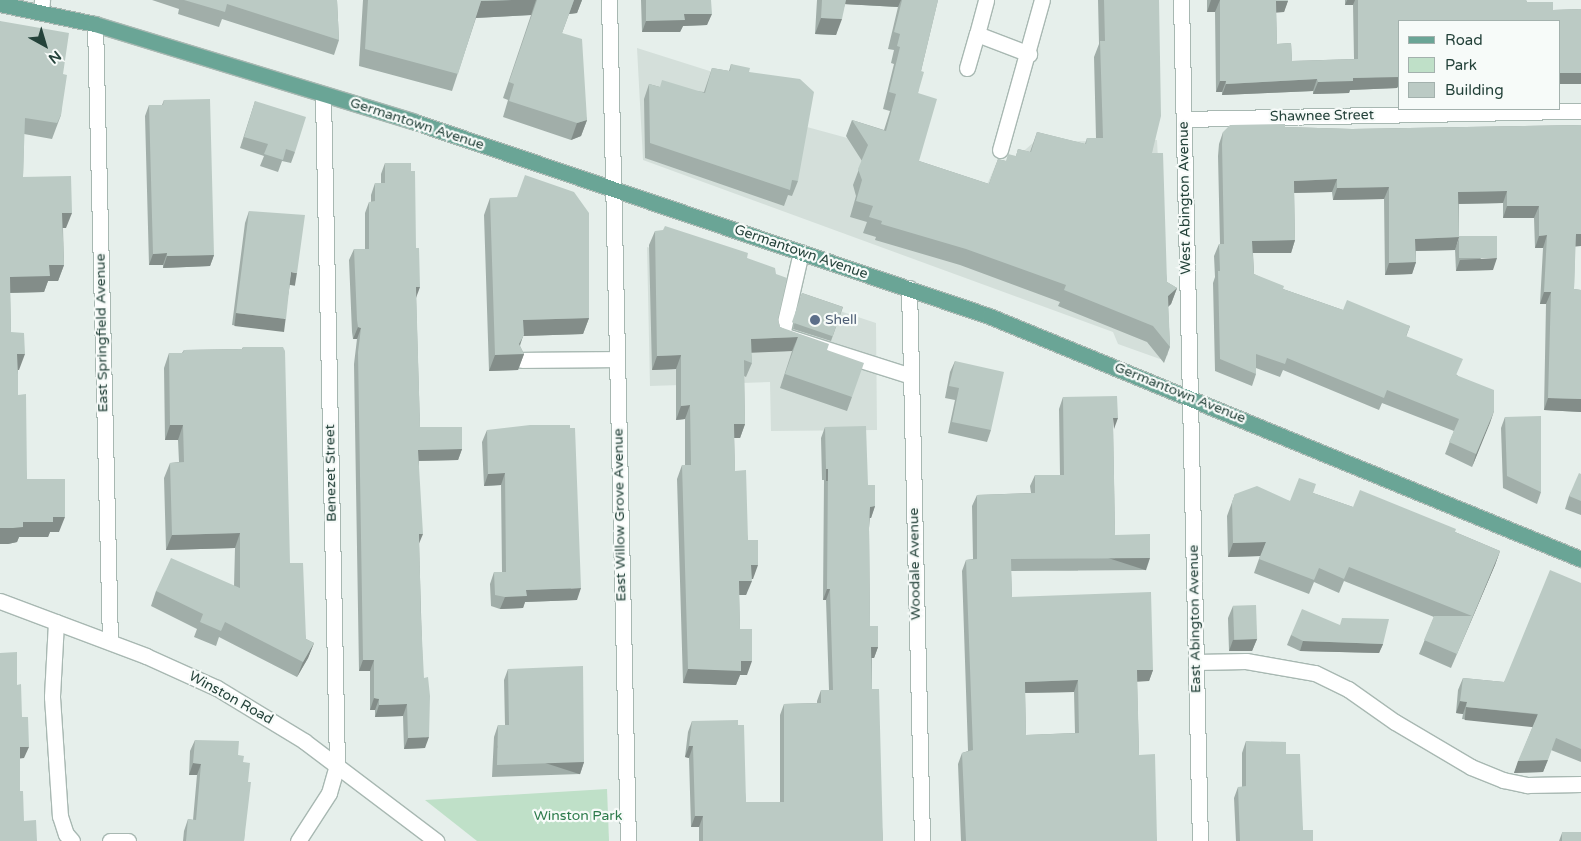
<!DOCTYPE html>
<html>
<head>
<meta charset="utf-8">
<style>
	body { margin:0 }
	#map { position:relative; width:1581px; height:841px; overflow:hidden; background:#e6efeb; font-family:"Varela Round",sans-serif }
	div>[style] { position:absolute }
	[style*='--x'] { left:calc(var(--x)*1px); top:calc(var(--y)*1px); width:calc(var(--w)*1px); rotate:calc(var(--a)*1deg) }
	.built>* { inset:0; background:#d4dfda }
	.green>* { inset:0; background:#bfe0c8 }
	.roads { filter:drop-shadow(1px 0 #a8b8b2) drop-shadow(-1px 0 #a8b8b2) drop-shadow(0 1px #a8b8b2) drop-shadow(0 -1px #a8b8b2) }
	.minor>* { height:15px; margin:-7.5px; padding:0 7.5px; transform-origin:7.5px; border-radius:7.5px; background:#fff }
	.major>* { height:15px; margin:-7.5px; padding:0 7.5px; transform-origin:7.5px; border-radius:7.5px; background:#6aa596 }
	.wall>* { inset:0; background:#a1aea9 }
	.shaded-wall>* { inset:0; background:#838d89; transform-origin:0 0 }
	.building>* { inset:0; background:#bbcac4; transform-origin:0 0 }
	.dots>* { width:14px; height:14px; translate:-50% -50%; box-sizing:border-box; border:2px solid #f7fbf9; border-radius:50% }
	span { translate:-50% -50%; white-space:nowrap; text-align:center; line-height:1.15; -webkit-text-stroke:4.5px #f7fbf9; paint-order:stroke }
	.street-label { font-size:14px; color:#24423a }
	.service-label { font-size:14px; color:#4e5e75 }
	.left { translate:0 -50%; text-align:left }
	.park-label { font-size:14px; color:#2d7a4b }
	.legend { position:absolute; left:1398px; top:20px; width:162px; height:90px; box-sizing:border-box; background:#f7fbf9; border:1px solid #a3b1ad; margin:0; padding:6px 9px; list-style:none; font-size:15px; color:#24423a }
	.legend li { display:flex; align-items:center; gap:10px; height:25px }
	.legend b { width:25px; border:1px solid #a3b1ad }
	.north { position:absolute; left:20px; top:20px; width:50px; height:50px; -webkit-text-stroke:4px #f7fbf9; paint-order:stroke; rotate:141deg; font-size:14px; font-weight:700; line-height:20px; text-align:center; color:#24423a }
	.north::after { content:''; display:block; margin:auto; width:18px; height:22px; background:#24423a; clip-path:polygon(50% 0,100% 100%,50% 72%,0 100%) }
</style>
</head>
<body>
<div id="map">
	<div class="built">
		<i style="clip-path:polygon(637px 48px,811px 103px,807px 127px,895px 151px,982px 196px,996px 164px,1010px 163px,1034px 142px,1157px 140px,1168px 355px,1160px 359px,1118px 344px,1113px 332px,643px 160px)"></i>
		<i style="clip-path:polygon(647px 247px,876px 323px,877px 430px,771px 431px,770px 382px,650px 386px)"></i>
	</div>
	<div class="green">
		<i style="clip-path:polygon(607px 789px,609px 841px,477px 841px,425px 800px)"></i>
	</div>
	<div class="roads">
		<div class="minor">
			<i style="--x:609;--y:0;--w:841;--a:88.71"></i>
			<i style="--x:1181;--y:0;--w:841;--a:88.71"></i>
			<i style="--x:41;--y:12;--w:12;--a:-85"></i>
			<i style="--x:95;--y:24;--w:618;--a:88.61"></i>
			<i style="--x:977;--y:34;--w:35;--a:-75"></i>
			<i style="--x:967;--y:68;--w:35;--a:-74"></i>
			<i style="--x:977;--y:34;--w:56;--a:21"></i>
			<i style="--x:1184;--y:119;--w:397;--a:-1.2"></i>
			<i style="--x:1000;--y:150;--w:156;--a:-74.4"></i>
			<i style="--x:801;--y:252;--w:85;--a:102.9"></i>
			<i style="--x:782;--y:335;--w:135;--a:17.6"></i>
			<i style="--x:909;--y:288;--w:553;--a:88.65"></i>
			<i style="--x:522;--y:360;--w:94;--a:-0.6"></i>
			<i style="--x:0;--y:601;--w:156;--a:20.6"></i>
			<i style="--x:146;--y:656;--w:78;--a:24.3"></i>
			<i style="--x:217;--y:688;--w:102;--a:31.3"></i>
			<i style="--x:304;--y:741;--w:166;--a:37.1"></i>
			<i style="--x:56;--y:622;--w:75;--a:93.1"></i>
			<i style="--x:52;--y:697;--w:61;--a:86.2"></i>
			<i style="--x:56;--y:758;--w:58;--a:86.1"></i>
			<i style="--x:60;--y:816;--w:19;--a:72"></i>
			<i style="--x:66;--y:834;--w:9;--a:49"></i>
			<i style="--x:1196;--y:662;--w:50;--a:-1.1"></i>
			<i style="--x:1246;--y:661;--w:70;--a:9.9"></i>
			<i style="--x:1315;--y:673;--w:37;--a:26"></i>
			<i style="--x:1348;--y:689;--w:57;--a:35.1"></i>
			<i style="--x:1395;--y:722;--w:88;--a:30.6"></i>
			<i style="--x:1471;--y:767;--w:35;--a:22"></i>
			<i style="--x:1503;--y:780;--w:25;--a:12"></i>
			<i style="--x:1527;--y:785;--w:54;--a:-1.1"></i>
			<i style="--x:110;--y:841;--w:18;--a:0"></i>
			<i style="--x:298;--y:841;--w:57;--a:-57.1"></i>
			<i style="--x:329;--y:793;--w:29;--a:-74"></i>
			<i style="--x:337;--y:765;--w:671;--a:-91.2"></i>
		</div>
		<div class="major">
			<i style="--x:0;--y:4;--w:97;--a:11.9"></i>
			<i style="--x:95;--y:24;--w:332;--a:17"></i>
			<i style="--x:412;--y:121;--w:609;--a:18.67"></i>
			<i style="--x:989;--y:316;--w:640;--a:22.32"></i>
		</div>
	</div>
	<div class="wall">
		<i style="clip-path:polygon(152px 0,337px 0,339px 40px,334px 55px,222px 19px,219px 27px,178px 14px,179px 9px)"></i>
		<i style="clip-path:polygon(363px 0,582px 0,577px 13px,569px 14px,562px 33px,587px 120px,581px 136px,571px 140px,503px 117px,508px 100px,503px 98px,531px 15px,476px 18px,452px 91px,359px 66px)"></i>
		<i style="clip-path:polygon(641px 0,711px 0,707px 25px,683px 26px,680px 32px,642px 32px)"></i>
		<i style="clip-path:polygon(817px 0,938px 0,921px 71px,918px 93px,919px 161px,989px 184px,998px 159px,1006px 161px,1016px 156px,1018px 149px,1030px 152px,1037px 132px,1085px 144px,1087px 138px,1096px 138px,1094px 57px,1099px 44px,1098px 0,1159px 0,1152px 153px,1167px 282px,1177px 288px,1171px 304px,1168px 307px,1170px 347px,1164px 363px,1147px 342px,1058px 306px,1060px 302px,960px 265px,875px 240px,876px 237px,863px 233px,867px 222px,850px 217px,856px 196px,853px 185px,862px 161px,846px 136px,852px 120px,884px 130px,890px 111px,883px 109px,894px 64px,891px 63px,894px 50px,888px 49px,898px 7px,845px 4px,836px 35px,815px 34px)"></i>
		<i style="clip-path:polygon(1207px 0,1288px 0,1284px 12px,1276px 12px,1277px 44px,1291px 43px,1292px 61px,1354px 59px,1353px 5px,1345px 5px,1345px 0,1526px 0,1527px 2px,1553px 2px,1553px 10px,1581px 9px,1581px 84px,1560px 84px,1560px 21px,1400px 21px,1400px 83px,1397px 88px,1350px 90px,1349px 93px,1313px 94px,1313px 91px,1222px 95px,1222px 92px,1216px 92px,1215px 12px,1207px 12px)"></i>
		<i style="clip-path:polygon(0 21px,63px 74px,61px 115px,52px 139px,24px 134px,23px 177px,66px 228px,63px 228px,64px 265px,58px 281px,48px 281px,44px 292px,10px 293px,11px 332px,19px 370px,18px 370px,18px 395px,27px 479px,59px 532px,50px 532px,48px 537px,19px 537px,17px 542px,8px 544px)"></i>
		<i style="clip-path:polygon(731px 64px,749px 72px,798px 181px,792px 196px,788px 195px,784px 206px,645px 158px,644px 99px,649px 84px,660px 87px,704px 92px,712px 68px,729px 71px)"></i>
		<i style="clip-path:polygon(164px 100px,214px 255px,210px 266px,163px 268px,163px 265px,149px 265px,145px 116px,149px 105px,162px 105px)"></i>
		<i style="clip-path:polygon(255px 101px,295px 152px,291px 163px,282px 161px,278px 172px,260px 166px,264px 156px,240px 148px)"></i>
		<i style="clip-path:polygon(1581px 125px,1581px 246px,1575px 246px,1574px 289px,1581px 290px,1581px 412px,1544px 410px,1546px 304px,1540px 304px,1543px 248px,1535px 248px,1534px 218px,1503px 218px,1503px 203px,1459px 204px,1459px 237px,1455px 250px,1416px 251px,1416px 262px,1412px 274px,1385px 275px,1384px 199px,1333px 200px,1332px 192px,1294px 193px,1295px 240px,1291px 253px,1253px 253px,1254px 274px,1283px 289px,1343px 310px,1410px 326px,1406px 337px,1457px 375px,1494px 411px,1472px 467px,1445px 454px,1454px 431px,1382px 403px,1379px 410px,1283px 370px,1280px 377px,1256px 368px,1256px 374px,1252px 386px,1215px 371px,1213px 283px,1215px 277px,1214px 256px,1219px 244px,1220px 244px,1218px 156px,1219px 144px,1223px 132px,1285px 127px,1352px 129px)"></i>
		<i style="clip-path:polygon(385px 163px,416px 296px,420px 427px,462px 449px,458px 460px,419px 461px,419px 543px,425px 748px,404px 749px,403px 716px,375px 717px,375px 710px,370px 710px,370px 671px,359px 671px,354px 364px,357px 339px,353px 339px,352px 332px,349px 260px,354px 249px,365px 249px,365px 213px,369px 202px,371px 202px,371px 195px,375px 183px,381px 183px,381px 174px)"></i>
		<i style="clip-path:polygon(490px 198px,589px 318px,583px 334px,523px 336px,520px 346px,524px 354px,518px 370px,489px 371px,484px 215px)"></i>
		<i style="clip-path:polygon(249px 211px,293px 285px,290px 284px,282px 331px,232px 325px,245px 223px)"></i>
		<i style="clip-path:polygon(655px 231px,747px 258px,778px 319px,780px 327px,827px 350px,852px 397px,847px 411px,780px 388px,792px 351px,751px 352px,752px 363px,746px 377px,744px 376px,745px 424px,740px 438px,734px 438px,735px 471px,748px 540px,753px 579px,751px 579px,746px 595px,739px 595px,740px 629px,747px 675px,740px 675px,736px 685px,683px 683px,677px 479px,682px 465px,685px 465px,685px 419px,676px 420px,676px 369px,652px 370px,649px 245px)"></i>
		<i style="clip-path:polygon(1459px 238px,1493px 270px,1456px 271px,1455px 249px)"></i>
		<i style="clip-path:polygon(802px 293px,843px 307px,831px 341px,793px 329px,800px 299px)"></i>
		<i style="clip-path:polygon(243px 347px,306px 639px,314px 643px,308px 658px,297px 677px,219px 637px,216px 646px,194px 637px,197px 629px,151px 606px,156px 591px,234px 586px,235px 548px,166px 550px,164px 478px,170px 463px,179px 462px,178px 440px,165px 440px,164px 368px,169px 353px,182px 353px,184px 350px,242px 349px)"></i>
		<i style="clip-path:polygon(955px 361px,991px 430px,987px 442px,948px 433px,955px 400px,945px 398px,950px 372px)"></i>
		<i style="clip-path:polygon(evenodd,1063px 397px,1113px 429px,1115px 535px,1146px 570px,1011px 571px,1012px 597px,1153px 670px,1149px 681px,1137px 681px,1139px 755px,1157px 841px,961px 841px,958px 764px,962px 753px,968px 751px,962px 571px,966px 560px,973px 559px,972px 506px,977px 495px,1031px 493px,1030px 486px,1035px 475px,1060px 475px,1059px 409px,1063px 397px,1074px 692px,1075px 733px,1026px 735px,1025px 693px,1074px 692px)"></i>
		<i style="clip-path:polygon(1505px 417px,1541px 492px,1537px 504px,1503px 488px,1501px 428px)"></i>
		<i style="clip-path:polygon(825px 427px,868px 485px,875px 506px,871px 518px,870px 518px,869px 528px,870px 626px,878px 647px,874px 658px,872px 658px,872px 689px,883px 841px,699px 841px,699px 827px,691px 827px,689px 758px,685px 757px,688px 732px,692px 721px,738px 725px,746px 802px,780px 802px,780px 715px,784px 704px,817px 703px,817px 701px,821px 690px,829px 690px,826px 600px,823px 600px,824px 480px,822px 480px,821px 438px)"></i>
		<i style="clip-path:polygon(487px 430px,577px 600px,525px 602px,523px 608px,500px 609px,491px 606px,490px 584px,494px 572px,502px 572px,501px 485px,484px 486px,482px 442px)"></i>
		<i style="clip-path:polygon(1581px 474px,1581px 515px,1565px 509px,1569px 496px)"></i>
		<i style="clip-path:polygon(1313px 493px,1353px 507px,1455px 532px,1500px 551px,1495px 565px,1451px 668px,1419px 654px,1434px 617px,1344px 581px,1339px 593px,1314px 582px,1309px 594px,1254px 573px,1260px 556px,1228px 557px,1227px 516px,1235px 494px,1290px 501px)"></i>
		<i style="clip-path:polygon(1581px 583px,1581px 762px,1551px 750px,1543px 772px,1514px 773px,1533px 726px,1462px 719px,1463px 714px,1456px 713px,1458px 690px,1463px 678px,1504px 682px)"></i>
		<i style="clip-path:polygon(1233px 606px,1257px 639px,1252px 651px,1229px 651px,1228px 618px)"></i>
		<i style="clip-path:polygon(1340px 625px,1383px 644px,1379px 653px,1300px 651px,1287px 645px,1291px 635px)"></i>
		<i style="clip-path:polygon(508px 669px,584px 762px,580px 774px,492px 777px,494px 737px,498px 725px,505px 725px,504px 680px)"></i>
		<i style="clip-path:polygon(195px 740px,238px 755px,243px 762px,248px 782px,244px 841px,183px 841px,184px 831px,188px 819px,193px 820px,197px 775px,189px 775px,190px 751px)"></i>
		<i style="clip-path:polygon(1246px 741px,1286px 754px,1303px 830px,1313px 841px,1236px 841px,1234px 798px,1238px 787px,1242px 787px,1242px 753px)"></i>
		<i style="clip-path:polygon(1562px 833px,1581px 841px,1559px 841px)"></i>
	</div>
	<div class="shaded-wall">
		<i style="clip-path:polygon(512px 0,536px 0,531px 15px,475px 18px,481px 1px)"></i>
		<i style="clip-path:polygon(574px 0,582px 0,577px 13px,569px 14px)"></i>
		<i style="clip-path:polygon(844px 0,901px 0,898px 7px,843px 4px)"></i>
		<i style="clip-path:polygon(1211px 0,1220px 0,1215px 12px,1207px 12px)"></i>
		<i style="clip-path:polygon(1347px 0,1355px 0,1353px 5px,1345px 5px)"></i>
		<i style="clip-path:polygon(1276px 1px,1288px 1px,1284px 12px,1272px 13px)"></i>
		<i style="clip-path:polygon(684px 14px,712px 14px,707px 25px,683px 26px,680px 32px,642px 32px,646px 21px)"></i>
		<i style="clip-path:polygon(821px 18px,842px 19px,836px 35px,815px 34px)"></i>
		<i style="left:1560px;top:73px;width:21px;height:11px"></i>
		<i style="clip-path:polygon(1400px 76px,1400px 83px,1397px 88px,1350px 90px,1349px 93px,1313px 94px,1318px 82px,1353px 78px)"></i>
		<i style="clip-path:polygon(1317px 79px,1313px 91px,1222px 95px,1226px 84px)"></i>
		<i style="clip-path:polygon(1220px 81px,1226px 81px,1222px 92px,1216px 92px)"></i>
		<i style="clip-path:polygon(587px 120px,581px 136px,571px 140px,577px 123px)"></i>
		<i style="clip-path:polygon(1337px 179px,1332px 192px,1290px 193px,1294px 181px)"></i>
		<i style="clip-path:polygon(1389px 187px,1384px 199px,1333px 200px,1337px 188px)"></i>
		<i style="clip-path:polygon(1507px 191px,1503px 203px,1454px 204px,1458px 192px)"></i>
		<i style="clip-path:polygon(1507px 206px,1539px 206px,1534px 218px,1503px 218px)"></i>
		<i style="clip-path:polygon(62px 213px,72px 213px,66px 228px,57px 228px)"></i>
		<i style="clip-path:polygon(1576px 234px,1581px 234px,1581px 246px,1571px 247px)"></i>
		<i style="clip-path:polygon(1547px 235px,1543px 248px,1535px 248px,1539px 236px)"></i>
		<i style="clip-path:polygon(1459px 237px,1455px 250px,1411px 251px,1415px 239px)"></i>
		<i style="clip-path:polygon(1295px 240px,1291px 253px,1248px 253px,1252px 241px)"></i>
		<i style="clip-path:polygon(167px 253px,163px 265px,149px 265px,153px 254px)"></i>
		<i style="clip-path:polygon(214px 255px,210px 266px,163px 268px,167px 256px)"></i>
		<i style="clip-path:polygon(1497px 258px,1493px 270px,1456px 271px,1460px 260px)"></i>
		<i style="clip-path:polygon(1416px 262px,1412px 274px,1385px 275px,1389px 263px)"></i>
		<i style="clip-path:polygon(49px 265px,64px 265px,58px 281px,48px 281px,44px 292px,4px 293px,10px 277px)"></i>
		<i style="left:291px;top:272px;width:6px;height:13px;rotate:9deg"></i>
		<i style="clip-path:polygon(416px 287px,420px 287px,416px 298px)"></i>
		<i style="clip-path:polygon(1177px 288px,1171px 304px,1162px 312px,1168px 296px)"></i>
		<i style="clip-path:polygon(1544px 292px,1551px 292px,1546px 304px,1540px 304px)"></i>
		<i style="left:236px;top:313px;width:50px;height:13px;rotate:7deg"></i>
		<i style="clip-path:polygon(589px 318px,583px 334px,523px 336px,517px 352px,524px 354px,518px 370px,489px 371px,495px 355px,523px 320px)"></i>
		<i style="clip-path:polygon(358px 327px,361px 328px,357px 339px,353px 339px)"></i>
		<i style="clip-path:polygon(798px 337px,792px 351px,746px 353px,751px 339px)"></i>
		<i style="clip-path:polygon(17px 354px,25px 354px,19px 370px,12px 370px)"></i>
		<i style="clip-path:polygon(681px 355px,676px 369px,652px 370px,657px 356px)"></i>
		<i style="clip-path:polygon(1548px 398px,1581px 399px,1581px 412px,1544px 410px)"></i>
		<i style="clip-path:polygon(690px 405px,685px 419px,676px 420px,681px 406px)"></i>
		<i style="clip-path:polygon(1494px 411px,1490px 423px,1472px 467px,1476px 454px)"></i>
		<i style="clip-path:polygon(1113px 418px,1118px 418px,1114px 429px)"></i>
		<i style="clip-path:polygon(734px 424px,745px 424px,740px 438px,729px 438px)"></i>
		<i style="clip-path:polygon(170px 425px,183px 425px,178px 440px,165px 440px)"></i>
		<i style="clip-path:polygon(462px 449px,458px 460px,414px 461px,418px 450px)"></i>
		<i style="left:826px;top:469px;width:2px;height:12px"></i>
		<i style="clip-path:polygon(505px 473px,501px 485px,484px 486px,488px 474px)"></i>
		<i style="clip-path:polygon(875px 506px,871px 518px,866px 518px,870px 507px)"></i>
		<i style="clip-path:polygon(53px 517px,65px 517px,59px 532px,50px 532px,48px 537px,19px 537px,17px 542px,8px 544px,0 544px,0 528px,23px 522px)"></i>
		<i style="clip-path:polygon(240px 533px,235px 548px,166px 550px,172px 535px)"></i>
		<i style="clip-path:polygon(419px 534px,423px 534px,418px 546px)"></i>
		<i style="clip-path:polygon(1266px 542px,1261px 556px,1228px 557px,1233px 543px)"></i>
		<i style="clip-path:polygon(1500px 551px,1495px 565px,1451px 668px,1457px 654px)"></i>
		<i style="left:1150px;top:558px;width:13px;height:139px;rotate:108deg"></i>
		<i style="clip-path:polygon(751px 565px,758px 565px,753px 579px,746px 579px)"></i>
		<i style="clip-path:polygon(739px 581px,752px 581px,746px 595px,734px 595px)"></i>
		<i style="clip-path:polygon(581px 588px,577px 600px,525px 602px,523px 608px,500px 609px,505px 597px,526px 590px)"></i>
		<i style="clip-path:polygon(827px 589px,830px 589px,826px 600px,823px 600px)"></i>
		<i style="clip-path:polygon(1257px 639px,1252px 651px,1229px 651px,1233px 640px)"></i>
		<i style="clip-path:polygon(1303px 641px,1383px 644px,1379px 653px,1300px 651px)"></i>
		<i style="clip-path:polygon(314px 643px,308px 658px,297px 677px,303px 662px)"></i>
		<i style="clip-path:polygon(871px 647px,878px 647px,874px 658px,867px 658px)"></i>
		<i style="clip-path:polygon(363px 660px,374px 660px,370px 671px,359px 671px)"></i>
		<i style="clip-path:polygon(741px 661px,752px 661px,747px 675px,740px 675px,736px 685px,683px 683px,688px 669px)"></i>
		<i style="clip-path:polygon(1137px 670px,1153px 670px,1149px 681px,1133px 682px)"></i>
		<i style="clip-path:polygon(1078px 680px,1074px 692px,1021px 693px,1025px 682px)"></i>
		<i style="clip-path:polygon(374px 698px,379px 699px,375px 710px,370px 710px)"></i>
		<i style="clip-path:polygon(1460px 701px,1467px 702px,1463px 714px,1456px 713px)"></i>
		<i style="clip-path:polygon(407px 704px,403px 716px,375px 717px,379px 705px)"></i>
		<i style="left:1466px;top:707px;width:72px;height:13px;rotate:6deg"></i>
		<i style="clip-path:polygon(429px 737px,425px 748px,404px 749px,408px 738px)"></i>
		<i style="clip-path:polygon(689px 746px,693px 746px,689px 758px,685px 757px)"></i>
		<i style="clip-path:polygon(20px 747px,29px 747px,24px 758px,16px 759px)"></i>
		<i style="clip-path:polygon(1548px 760px,1543px 772px,1514px 773px,1518px 761px)"></i>
		<i style="left:584px;top:762px;width:13px;height:87px;rotate:108deg"></i>
		<i style="clip-path:polygon(193px 763px,201px 764px,197px 775px,189px 775px)"></i>
		<i style="clip-path:polygon(695px 816px,703px 816px,699px 827px,691px 827px)"></i>
	</div>
	<div class="building">
		<i style="clip-path:polygon(184px 0,337px 0,339px 40px,227px 4px,225px 12px)"></i>
		<i style="clip-path:polygon(368px 0,512px 0,481px 1px,458px 74px,365px 49px)"></i>
		<i style="clip-path:polygon(537px 0,574px 0,562px 33px,582px 39px,587px 120px,577px 123px,509px 101px,514px 84px,509px 82px)"></i>
		<i style="clip-path:polygon(646px 0,711px 0,712px 14px,684px 14px,685px 20px,646px 21px)"></i>
		<i style="clip-path:polygon(822px 0,846px 0,842px 19px,821px 18px)"></i>
		<i style="clip-path:polygon(902px 0,938px 0,921px 71px,924px 72px,918px 93px,937px 99px,919px 161px,989px 184px,998px 159px,1006px 161px,1008px 154px,1016px 156px,1018px 149px,1031px 152px,1037px 132px,1086px 144px,1087px 138px,1103px 138px,1100px 41px,1105px 41px,1104px 0,1159px 0,1161px 116px,1152px 153px,1163px 153px,1167px 282px,1177px 288px,1168px 296px,1170px 347px,1153px 326px,1064px 290px,1066px 285px,966px 249px,881px 224px,882px 221px,869px 217px,873px 206px,856px 201px,862px 180px,858px 169px,868px 145px,852px 120px,886px 131px,896px 94px,889px 92px,900px 47px,897px 46px,900px 34px,894px 32px)"></i>
		<i style="clip-path:polygon(1211px 0,1288px 0,1288px 1px,1276px 1px,1277px 44px,1291px 43px,1292px 61px,1358px 59px,1358px 0,1526px 0,1527px 2px,1553px 2px,1553px 10px,1581px 9px,1581px 73px,1560px 73px,1560px 21px,1400px 21px,1400px 77px,1353px 78px,1353px 81px,1318px 82px,1317px 79px,1226px 84px,1226px 81px,1220px 81px,1220px 0)"></i>
		<i style="clip-path:polygon(0 21px,69px 33px,63px 74px,67px 75px,61px 115px,57px 123px,25px 118px,23px 177px,71px 176px,72px 213px,62px 213px,64px 265px,49px 265px,50px 276px,10px 277px,11px 332px,24px 333px,25px 354px,17px 354px,18px 375px,18px 395px,26px 394px,27px 479px,65px 479px,65px 517px,53px 517px,53px 522px,23px 522px,23px 527px,13px 528px,0 528px)"></i>
		<i style="clip-path:polygon(731px 64px,750px 68px,749px 72px,800px 79px,814px 92px,798px 181px,792px 180px,790px 190px,650px 143px,649px 84px,660px 87px,662px 80px,705px 93px,712px 68px,730px 71px)"></i>
		<i style="clip-path:polygon(210px 99px,214px 255px,167px 256px,167px 253px,153px 254px,149px 105px,163px 105px,164px 100px)"></i>
		<i style="clip-path:polygon(255px 101px,306px 117px,295px 152px,286px 149px,283px 160px,264px 154px,268px 144px,244px 137px)"></i>
		<i style="clip-path:polygon(1285px 124px,1285px 127px,1352px 129px,1581px 125px,1581px 234px,1576px 234px,1574px 289px,1581px 290px,1581px 399px,1548px 398px,1551px 292px,1544px 292px,1547px 235px,1539px 236px,1539px 206px,1507px 206px,1507px 191px,1458px 192px,1459px 237px,1415px 239px,1416px 262px,1389px 263px,1389px 187px,1337px 188px,1337px 179px,1294px 181px,1295px 240px,1252px 241px,1254px 274px,1284px 286px,1283px 289px,1343px 310px,1347px 300px,1410px 326px,1406px 336px,1463px 359px,1456px 375px,1494px 390px,1494px 411px,1476px 454px,1449px 442px,1459px 419px,1387px 390px,1384px 398px,1287px 358px,1285px 364px,1256px 354px,1256px 374px,1220px 359px,1218px 271px,1220px 271px,1219px 244px,1224px 244px,1222px 144px,1223px 132px,1230px 125px)"></i>
		<i style="clip-path:polygon(385px 163px,411px 163px,411px 171px,415px 171px,416px 248px,419px 248px,420px 287px,416px 287px,420px 427px,462px 427px,462px 449px,418px 450px,423px 534px,419px 534px,421px 619px,424px 678px,428px 677px,430px 696px,429px 737px,408px 738px,407px 704px,379px 705px,379px 699px,374px 698px,374px 660px,363px 660px,358px 352px,361px 328px,358px 327px,357px 320px,354px 249px,369px 249px,369px 202px,375px 201px,375px 183px,385px 183px)"></i>
		<i style="clip-path:polygon(525px 175px,574px 192px,589px 213px,589px 318px,523px 320px,524px 335px,519px 344px,524px 354px,495px 355px,490px 198px,517px 197px)"></i>
		<i style="clip-path:polygon(249px 211px,305px 215px,297px 273px,291px 272px,286px 319px,236px 313px)"></i>
		<i style="clip-path:polygon(665px 226px,748px 253px,747px 258px,775px 268px,776px 274px,787px 278px,778px 319px,780px 327px,829px 344px,827px 350px,864px 363px,852px 397px,785px 374px,798px 337px,751px 339px,752px 363px,744px 360px,745px 424px,734px 424px,735px 471px,746px 470px,748px 540px,758px 540px,758px 565px,751px 565px,752px 581px,739px 581px,740px 629px,752px 629px,752px 661px,741px 661px,741px 671px,688px 669px,682px 465px,691px 465px,690px 405px,681px 406px,681px 355px,657px 356px,655px 231px,663px 230px)"></i>
		<i style="left:1497px;top:236px;width:22px;height:38px;rotate:90deg"></i>
		<i style="left:802px;top:293px;width:43px;height:31px;rotate:19deg"></i>
		<i style="clip-path:polygon(243px 347px,283px 347px,285px 351px,290px 563px,303px 563px,306px 639px,314px 643px,303px 662px,225px 622px,221px 631px,200px 622px,203px 614px,156px 591px,171px 558px,240px 588px,240px 533px,172px 535px,170px 463px,184px 462px,183px 425px,170px 425px,169px 353px,183px 353px,184px 350px,243px 349px)"></i>
		<i style="clip-path:polygon(955px 361px,1004px 372px,991px 430px,952px 422px,959px 388px,949px 386px)"></i>
		<i style="clip-path:polygon(evenodd,1117px 396px,1118px 418px,1113px 418px,1115px 535px,1150px 534px,1150px 558px,1011px 559px,1012px 597px,1151px 592px,1153px 670px,1137px 670px,1139px 755px,1155px 754px,1157px 841px,966px 841px,962px 753px,973px 750px,966px 560px,977px 559px,977px 495px,1035px 493px,1035px 475px,1064px 475px,1063px 397px,1117px 396px,1078px 680px,1079px 733px,1026px 735px,1025px 682px,1078px 680px)"></i>
		<i style="clip-path:polygon(1541px 416px,1541px 492px,1507px 476px,1505px 417px)"></i>
		<i style="clip-path:polygon(530px 425px,570px 425px,570px 428px,575px 428px,581px 588px,526px 590px,527px 596px,505px 597px,495px 595px,494px 572px,506px 572px,505px 473px,488px 474px,487px 430px)"></i>
		<i style="clip-path:polygon(866px 426px,868px 485px,875px 485px,875px 506px,870px 507px,869px 528px,870px 626px,878px 626px,878px 647px,871px 647px,872px 689px,879px 689px,883px 841px,703px 841px,703px 816px,695px 816px,693px 746px,689px 746px,692px 721px,738px 720px,738px 725px,744px 725px,746px 802px,784px 802px,784px 704px,821px 703px,821px 690px,833px 690px,830px 589px,827px 589px,828px 469px,826px 469px,825px 427px)"></i>
		<i style="clip-path:polygon(1579px 473px,1581px 474px,1581px 501px,1569px 496px)"></i>
		<i style="clip-path:polygon(1299px 478px,1316px 484px,1313px 493px,1353px 507px,1360px 490px,1456px 529px,1455px 532px,1500px 551px,1457px 654px,1424px 640px,1434px 616px,1472px 616px,1349px 567px,1344px 579px,1319px 568px,1314px 580px,1259px 559px,1266px 542px,1233px 543px,1232px 502px,1235px 494px,1257px 486px,1290px 501px)"></i>
		<i style="clip-path:polygon(1550px 570px,1581px 583px,1581px 749px,1556px 738px,1548px 760px,1518px 761px,1538px 714px,1466px 707px,1467px 702px,1460px 701px,1463px 678px,1504px 682px)"></i>
		<i style="left:1256px;top:605px;width:34px;height:23px;rotate:88deg"></i>
		<i style="clip-path:polygon(1302px 609px,1340px 625px,1342px 618px,1389px 619px,1383px 644px,1303px 641px,1291px 635px)"></i>
		<i style="clip-path:polygon(17px 652px,17px 685px,21px 684px,22px 717px,28px 717px,29px 747px,20px 747px,20px 791px,23px 791px,24px 821px,36px 820px,37px 841px,0 841px,0 653px)"></i>
		<i style="clip-path:polygon(583px 666px,584px 762px,497px 765px,498px 725px,509px 725px,508px 669px)"></i>
		<i style="clip-path:polygon(195px 740px,239px 741px,238px 755px,244px 756px,243px 762px,250px 763px,248px 782px,251px 782px,244px 841px,186px 841px,188px 819px,196px 820px,201px 764px,193px 763px)"></i>
		<i style="clip-path:polygon(1246px 741px,1286px 742px,1286px 754px,1300px 754px,1303px 830px,1313px 830px,1313px 841px,1240px 841px,1238px 787px,1246px 786px)"></i>
		<i style="left:1581px;top:832px;width:9px;height:19px;rotate:90deg"></i>
	</div>
	<div class="dots">
		<i style="left:815px;top:320px;background:#5c6f8a"></i>
	</div>
	<div class="street-label">
		<span style="left:1322px;top:116px;rotate:-1deg">Shawnee Street</span>
		<span style="left:417px;top:124px;rotate:18deg">Germantown Avenue</span>
		<span style="left:1185px;top:198px;rotate:-91deg">West Abington Avenue</span>
		<span style="left:801px;top:252px;rotate:19deg">Germantown Avenue</span>
		<span style="left:102px;top:333px;rotate:-91deg">East Springfield Avenue</span>
		<span style="left:1180px;top:393px;rotate:22deg">Germantown Avenue</span>
		<span style="left:331px;top:473px;rotate:-91deg">Benezet Street</span>
		<span style="left:620px;top:515px;rotate:-91deg">East Willow Grove Avenue</span>
		<span style="left:915px;top:564px;rotate:-91deg">Woodale Avenue</span>
		<span style="left:1195px;top:619px;rotate:-91deg">East Abington Avenue</span>
		<span style="left:231px;top:698px;rotate:29deg">Winston Road</span>
	</div>
	<div class="service-label">
		<span class="left" style="left:825px;top:320px">Shell</span>
	</div>
	<div class="park-label">
		<span style="left:578px;top:816px">Winston Park</span>
	</div>
	<ul class="legend">
	<li><b style="height:6px;background:#6aa596"></b>Road</li>
	<li><b style="height:14px;background:#bfe0c8"></b>Park</li>
	<li><b style="height:14px;background:#bbcac4"></b>Building</li>
	</ul>
	<div class="north">N</div>
</div>
</body>
</html>
